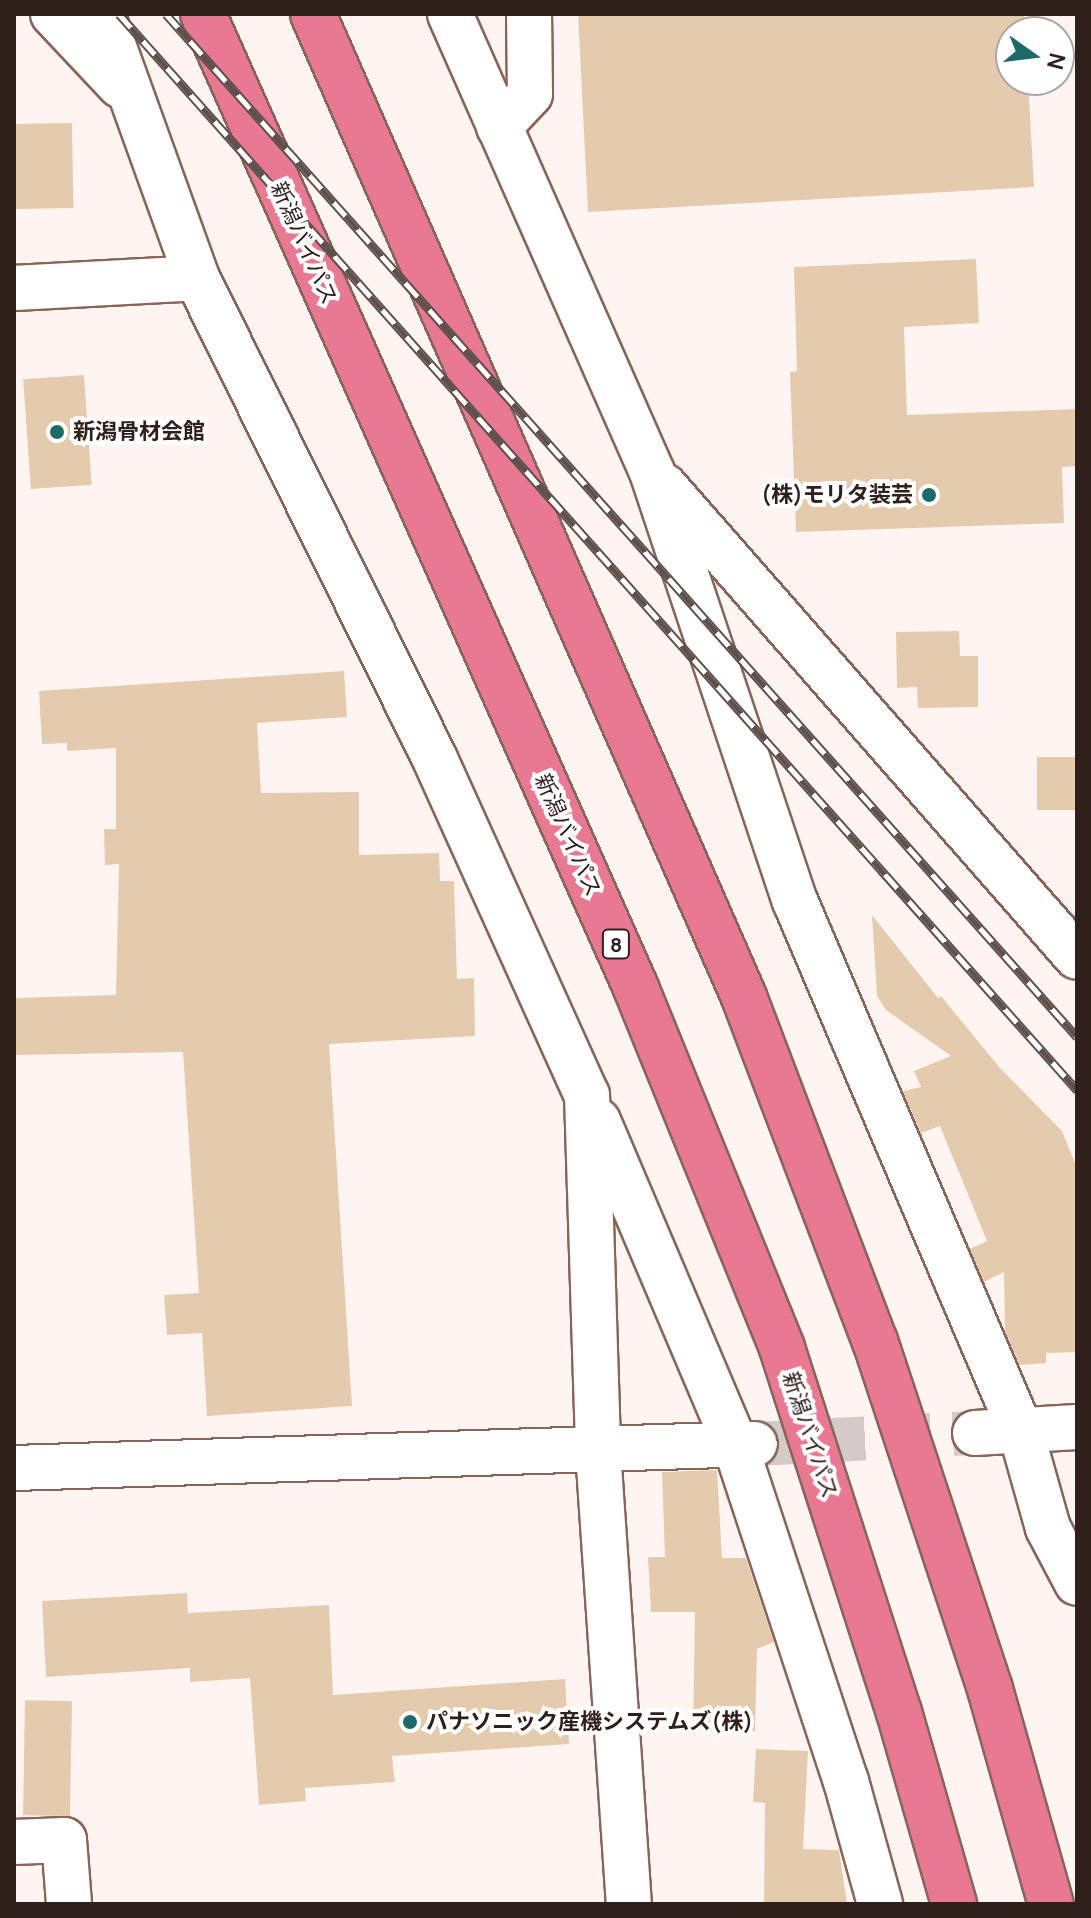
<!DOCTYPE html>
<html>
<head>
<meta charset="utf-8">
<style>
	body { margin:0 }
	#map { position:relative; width:1091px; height:1918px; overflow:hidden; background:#fef5f3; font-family:Manrope,"Noto Sans JP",sans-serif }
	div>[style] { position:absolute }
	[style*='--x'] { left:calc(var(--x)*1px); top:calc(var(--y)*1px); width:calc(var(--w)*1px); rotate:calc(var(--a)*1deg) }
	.building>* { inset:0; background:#e5cbae; transform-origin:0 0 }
	.minor-tunnel>* { height:44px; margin-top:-22px; transform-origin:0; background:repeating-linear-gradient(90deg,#d5cac8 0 44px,transparent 0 66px) }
	.roads { filter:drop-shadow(2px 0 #87655a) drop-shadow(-2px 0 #87655a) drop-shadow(0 2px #87655a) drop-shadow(0 -2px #87655a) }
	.minor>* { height:44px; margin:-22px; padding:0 22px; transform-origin:22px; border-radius:22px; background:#fff }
	.highway>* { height:44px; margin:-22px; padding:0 22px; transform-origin:22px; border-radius:22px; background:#e97892 }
	.rail>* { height:9px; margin-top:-4.5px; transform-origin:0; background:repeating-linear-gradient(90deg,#fff 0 18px,#5e504c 0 36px); box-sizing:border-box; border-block:2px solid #5e504c }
	.dots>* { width:22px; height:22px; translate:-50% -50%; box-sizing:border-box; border:4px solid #fff; border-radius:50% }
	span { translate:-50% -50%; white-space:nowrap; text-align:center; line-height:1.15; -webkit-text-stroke:8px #fff; paint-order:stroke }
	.shield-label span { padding:2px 6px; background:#fff; border:2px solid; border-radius:6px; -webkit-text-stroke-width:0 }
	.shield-label { font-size:20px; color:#2f201c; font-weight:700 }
	.street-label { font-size:22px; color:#2f201c }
	.poi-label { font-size:22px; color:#2f201c; font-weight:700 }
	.left { translate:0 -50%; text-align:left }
	.right { translate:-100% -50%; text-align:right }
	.frame { position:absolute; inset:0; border:16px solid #2f201c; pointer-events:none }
	.north { position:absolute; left:995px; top:16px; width:80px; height:80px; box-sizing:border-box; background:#fff; border:2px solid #aca6a4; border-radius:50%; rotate:104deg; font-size:22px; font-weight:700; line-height:32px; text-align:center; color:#2f201c }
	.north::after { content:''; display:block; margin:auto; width:28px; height:36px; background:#1e6a69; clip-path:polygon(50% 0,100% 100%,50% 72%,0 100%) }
</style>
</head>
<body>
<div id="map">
	<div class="building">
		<i style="clip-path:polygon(578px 14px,1024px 14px,1025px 32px,1011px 32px,1011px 80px,1028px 80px,1034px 187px,588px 212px)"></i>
		<i style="left:72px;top:123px;width:85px;height:58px;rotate:89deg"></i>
		<i style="clip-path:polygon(976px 259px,979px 323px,904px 327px,907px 415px,1077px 409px,1077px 466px,1062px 467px,1064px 523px,796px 532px,790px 372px,797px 371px,794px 267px)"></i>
		<i style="left:84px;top:375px;width:110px;height:61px;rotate:86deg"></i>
		<i style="clip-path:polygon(959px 631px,960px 656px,978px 656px,978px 707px,918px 708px,917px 687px,897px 688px,896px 632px)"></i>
		<i style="clip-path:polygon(344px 671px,347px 717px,257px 723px,261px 793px,359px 792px,359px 855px,439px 853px,440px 881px,454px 881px,457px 979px,474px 978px,475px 1036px,329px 1044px,352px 1406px,207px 1416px,202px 1333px,167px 1335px,164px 1295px,199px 1293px,183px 1052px,14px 1055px,14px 998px,116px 995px,119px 864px,105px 865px,104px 829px,116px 829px,116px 748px,67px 751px,67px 743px,42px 744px,39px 691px)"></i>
		<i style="left:1077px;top:757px;width:53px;height:40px;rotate:90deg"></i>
		<i style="clip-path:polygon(872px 915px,938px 998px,941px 996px,1000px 1068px,1062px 1131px,1077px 1168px,1077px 1352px,1046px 1353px,1046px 1363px,1020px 1365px,1005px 1331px,1004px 1272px,984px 1282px,970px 1249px,987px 1241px,940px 1126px,921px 1133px,903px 1091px,921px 1087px,914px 1071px,951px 1056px,886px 1010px,877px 996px)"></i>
		<i style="clip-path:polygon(717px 1470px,722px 1558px,746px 1558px,774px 1642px,757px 1649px,755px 1731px,693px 1731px,695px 1612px,651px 1612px,648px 1557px,665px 1557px,662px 1472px)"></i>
		<i style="clip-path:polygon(187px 1593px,188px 1613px,329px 1605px,333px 1695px,565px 1679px,569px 1744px,392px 1756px,395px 1782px,305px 1788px,306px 1801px,259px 1805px,250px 1678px,190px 1682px,190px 1668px,46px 1677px,42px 1601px)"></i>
		<i style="left:72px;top:1701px;width:115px;height:47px;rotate:91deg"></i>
		<i style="clip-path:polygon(756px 1749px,808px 1751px,803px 1849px,839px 1850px,847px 1904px,764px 1904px,765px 1803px,753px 1802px)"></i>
	</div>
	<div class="minor-tunnel">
		<i style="--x:755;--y:1444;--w:220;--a:-2.9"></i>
	</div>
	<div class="roads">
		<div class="minor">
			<i style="--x:53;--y:14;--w:98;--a:46.7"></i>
			<i style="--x:102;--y:14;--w:281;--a:70.2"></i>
			<i style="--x:197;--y:278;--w:537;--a:63.67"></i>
			<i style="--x:435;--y:759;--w:369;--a:65.7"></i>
			<i style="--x:587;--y:1095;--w:356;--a:88.2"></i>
			<i style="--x:598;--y:1451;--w:454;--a:86.1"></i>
			<i style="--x:450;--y:14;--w:501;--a:66.2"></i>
			<i style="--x:652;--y:472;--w:452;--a:71.6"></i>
			<i style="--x:795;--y:901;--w:577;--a:66.94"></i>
			<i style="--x:1021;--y:1432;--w:100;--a:74.3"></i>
			<i style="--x:1048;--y:1528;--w:62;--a:62.2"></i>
			<i style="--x:499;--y:127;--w:45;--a:-46.8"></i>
			<i style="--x:530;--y:94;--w:80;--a:-90.7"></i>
			<i style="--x:14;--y:288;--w:183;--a:-3.1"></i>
			<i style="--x:664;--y:486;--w:626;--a:48.75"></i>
			<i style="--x:598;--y:1121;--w:351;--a:67"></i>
			<i style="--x:735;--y:1444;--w:355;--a:71.8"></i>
			<i style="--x:846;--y:1781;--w:128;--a:74.5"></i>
			<i style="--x:975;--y:1433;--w:102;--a:-3.4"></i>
			<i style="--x:14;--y:1468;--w:741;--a:-1.86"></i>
			<i style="--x:14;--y:1842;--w:50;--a:-2.3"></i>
			<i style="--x:64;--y:1840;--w:64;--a:85.5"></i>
		</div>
		<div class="highway">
			<i style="--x:203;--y:14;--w:1066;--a:66.03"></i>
			<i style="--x:636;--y:988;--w:388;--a:67.9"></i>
			<i style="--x:782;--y:1348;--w:382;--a:72.2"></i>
			<i style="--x:899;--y:1712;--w:200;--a:74"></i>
			<i style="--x:313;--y:14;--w:1073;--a:66.32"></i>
			<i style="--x:744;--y:997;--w:368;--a:69.2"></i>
			<i style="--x:875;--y:1341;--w:367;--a:71.7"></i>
			<i style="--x:990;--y:1689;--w:223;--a:74.2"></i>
		</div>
	</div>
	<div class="rail">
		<i style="--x:119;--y:14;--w:1441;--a:48.32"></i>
		<i style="--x:166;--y:14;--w:1370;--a:48.31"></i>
	</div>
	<div class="dots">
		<i style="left:57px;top:432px;background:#1e6a69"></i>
		<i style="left:929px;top:495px;background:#1e6a69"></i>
		<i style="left:410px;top:1722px;background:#1e6a69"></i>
	</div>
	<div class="shield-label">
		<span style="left:616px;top:944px">8</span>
	</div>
	<div class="street-label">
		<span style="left:304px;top:243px;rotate:66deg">新潟バイパス</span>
		<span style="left:568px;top:835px;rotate:66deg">新潟バイパス</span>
		<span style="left:810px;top:1435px;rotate:72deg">新潟バイパス</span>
	</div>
	<div class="poi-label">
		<span class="left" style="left:73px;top:432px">新潟骨材会館</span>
		<span class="right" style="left:913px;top:495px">(株)モリタ装芸</span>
		<span class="left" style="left:426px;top:1722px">パナソニック産機システムズ(株)</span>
	</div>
	<div class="frame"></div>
	<div class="north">N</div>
</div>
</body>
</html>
